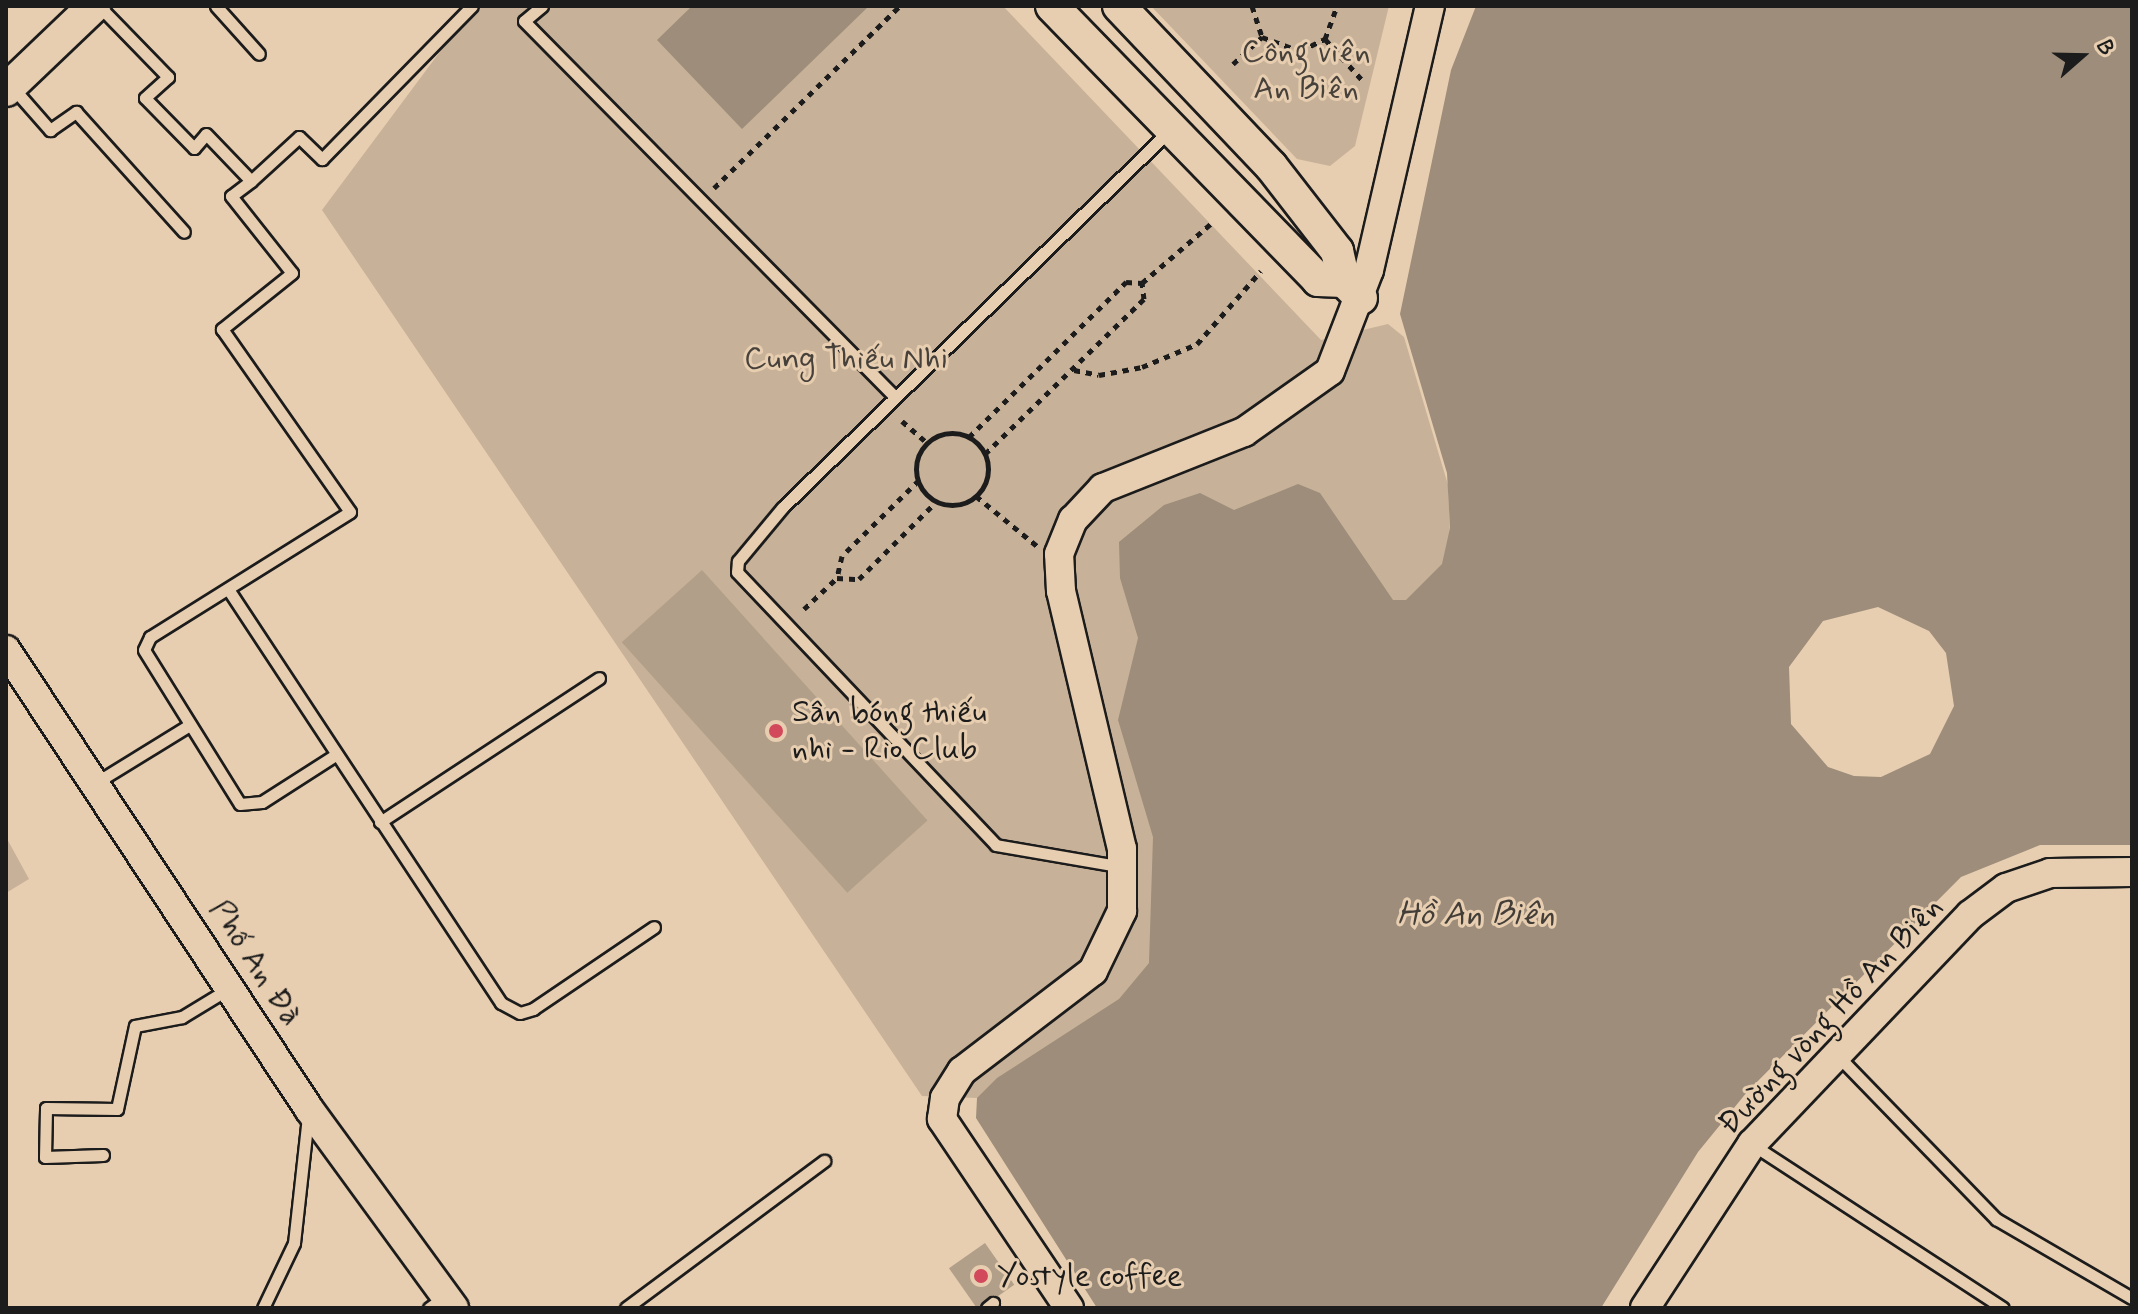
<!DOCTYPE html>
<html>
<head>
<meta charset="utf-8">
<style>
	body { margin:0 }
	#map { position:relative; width:2138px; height:1314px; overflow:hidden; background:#e8ceb0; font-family:Mynerve,sans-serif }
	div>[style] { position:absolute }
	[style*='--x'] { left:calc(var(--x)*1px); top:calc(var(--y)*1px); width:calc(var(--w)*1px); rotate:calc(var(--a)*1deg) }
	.green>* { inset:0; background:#c7b198 }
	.water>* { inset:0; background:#9d8d7a }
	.building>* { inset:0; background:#b29f89; transform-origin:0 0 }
	.path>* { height:5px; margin-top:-2.5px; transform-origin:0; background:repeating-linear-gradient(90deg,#1c1c1c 0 6px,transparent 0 12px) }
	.path>.ring { margin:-2.5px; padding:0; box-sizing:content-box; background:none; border:5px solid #1c1c1c; border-radius:50% }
	.roads { filter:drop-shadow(2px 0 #1c1c1c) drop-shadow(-2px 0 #1c1c1c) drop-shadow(0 2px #1c1c1c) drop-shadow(0 -2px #1c1c1c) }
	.service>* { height:11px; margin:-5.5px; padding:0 5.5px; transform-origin:5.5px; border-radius:5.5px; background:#e8ceb0 }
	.tertiary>* { height:28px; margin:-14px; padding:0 14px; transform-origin:14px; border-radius:14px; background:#e8ceb0 }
	.secondary>* { height:32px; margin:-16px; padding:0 16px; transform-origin:16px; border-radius:16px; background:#e8ceb0 }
	.dots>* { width:22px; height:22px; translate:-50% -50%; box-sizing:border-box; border:4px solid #e8ceb0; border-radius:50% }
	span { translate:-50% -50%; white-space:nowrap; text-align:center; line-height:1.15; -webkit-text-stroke:6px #e8ceb0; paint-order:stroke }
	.park-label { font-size:32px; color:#47413b }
	.poi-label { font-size:32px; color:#1c1c1c }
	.left { translate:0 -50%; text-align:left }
	.street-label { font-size:32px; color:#1c1c1c }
	.water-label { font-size:34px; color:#433e38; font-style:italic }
	.frame { position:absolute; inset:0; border:8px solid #1c1c1c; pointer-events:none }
	.north { position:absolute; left:2042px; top:16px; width:80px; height:80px; -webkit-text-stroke:6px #e8ceb0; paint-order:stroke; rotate:70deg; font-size:22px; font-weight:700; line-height:32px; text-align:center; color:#1c1c1c }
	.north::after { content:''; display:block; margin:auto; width:28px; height:36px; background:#1c1c1c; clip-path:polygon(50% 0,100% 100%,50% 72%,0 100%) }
</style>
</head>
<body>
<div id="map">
	<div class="green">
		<i style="clip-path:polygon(474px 6px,1003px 6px,1321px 340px,1388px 324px,1404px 337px,1448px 485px,1452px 582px,1172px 830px,1152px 979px,977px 1098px,922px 1096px,322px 210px)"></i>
		<i style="clip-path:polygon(1151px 6px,1389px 6px,1355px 146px,1330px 166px,1297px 159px)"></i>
		<i style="clip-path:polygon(6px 837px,29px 879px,6px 893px)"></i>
	</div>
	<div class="water">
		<i style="clip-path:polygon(692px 6px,869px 6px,742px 129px,657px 40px)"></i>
		<i style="clip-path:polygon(evenodd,1476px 6px,2132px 6px,2132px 845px,2040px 845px,1961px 877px,1747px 1092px,1698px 1152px,1601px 1308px,1097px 1308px,976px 1118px,977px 1098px,997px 1078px,1119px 999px,1149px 963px,1153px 837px,1118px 720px,1138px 638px,1120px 578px,1119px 542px,1164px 505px,1200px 493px,1234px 510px,1298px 484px,1320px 493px,1393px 600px,1406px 600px,1442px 564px,1450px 528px,1447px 473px,1400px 314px,1451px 70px,1476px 6px,1878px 607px,1929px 631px,1946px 653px,1954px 706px,1930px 754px,1881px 777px,1854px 776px,1828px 767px,1791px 724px,1789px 667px,1823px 621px,1878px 607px)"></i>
	</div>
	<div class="building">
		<i style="left:702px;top:570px;width:337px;height:108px;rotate:48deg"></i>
		<i style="left:985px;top:1243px;width:51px;height:44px;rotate:55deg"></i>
	</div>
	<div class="path">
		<i style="--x:1252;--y:6;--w:33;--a:72"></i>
		<i style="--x:1262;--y:37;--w:40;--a:20.2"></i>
		<i style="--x:1300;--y:51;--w:28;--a:-26"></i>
		<i style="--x:1325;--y:39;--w:35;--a:-70"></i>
		<i style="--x:1325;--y:39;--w:58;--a:47.8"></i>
		<i style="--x:1233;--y:64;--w:40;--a:-43"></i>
		<i style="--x:714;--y:188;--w:260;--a:-44.4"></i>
		<i style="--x:1074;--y:370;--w:25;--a:11"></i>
		<i style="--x:1099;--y:375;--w:44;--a:-10.5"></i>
		<i style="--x:1142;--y:367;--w:60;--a:-22.7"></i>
		<i style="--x:1197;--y:344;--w:97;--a:-48.8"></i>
		<i style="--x:902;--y:421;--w:33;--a:41"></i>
		<i class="ring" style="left:916px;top:433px;width:67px;height:67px"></i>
		<i style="--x:969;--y:437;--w:221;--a:-44.6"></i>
		<i style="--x:1126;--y:282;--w:16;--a:4"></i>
		<i style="--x:985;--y:454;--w:222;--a:-44.3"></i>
		<i style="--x:1144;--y:299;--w:16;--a:-97"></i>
		<i style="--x:1142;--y:283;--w:94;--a:-40.7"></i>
		<i style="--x:919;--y:480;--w:108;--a:135.4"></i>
		<i style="--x:842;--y:556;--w:23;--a:103"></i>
		<i style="--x:837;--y:578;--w:22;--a:3"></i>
		<i style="--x:859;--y:579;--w:110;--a:-45"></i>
		<i style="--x:976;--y:496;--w:79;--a:39.3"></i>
		<i style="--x:804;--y:609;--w:45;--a:-43.2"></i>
	</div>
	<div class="roads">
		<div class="service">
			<i style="--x:99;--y:6;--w:99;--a:45.8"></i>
			<i style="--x:168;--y:77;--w:31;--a:138"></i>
			<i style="--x:145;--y:98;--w:70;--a:45.6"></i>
			<i style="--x:194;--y:148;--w:18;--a:-49"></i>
			<i style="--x:206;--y:134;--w:65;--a:46.2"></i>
			<i style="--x:251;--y:181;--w:65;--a:-42.5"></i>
			<i style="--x:299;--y:137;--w:32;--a:44"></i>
			<i style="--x:322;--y:159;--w:214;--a:-45.6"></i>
			<i style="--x:216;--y:6;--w:64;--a:48.1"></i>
			<i style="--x:542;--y:6;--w:23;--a:140"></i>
			<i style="--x:524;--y:21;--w:527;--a:45.38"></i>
			<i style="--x:14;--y:89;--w:55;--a:48.7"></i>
			<i style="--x:50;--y:130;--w:32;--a:-35"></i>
			<i style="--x:76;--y:112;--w:161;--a:48"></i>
			<i style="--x:251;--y:181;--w:25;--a:143"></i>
			<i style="--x:231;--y:196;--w:98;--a:51.6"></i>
			<i style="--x:292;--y:273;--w:90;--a:141.3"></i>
			<i style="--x:222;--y:329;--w:223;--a:55"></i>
			<i style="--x:350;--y:512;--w:236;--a:148"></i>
			<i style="--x:150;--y:637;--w:14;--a:115"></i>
			<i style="--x:144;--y:650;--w:181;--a:58.1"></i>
			<i style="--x:240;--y:804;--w:22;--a:-5"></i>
			<i style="--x:262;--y:802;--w:85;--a:-32.6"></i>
			<i style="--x:228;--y:589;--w:496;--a:56.6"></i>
			<i style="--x:501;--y:1003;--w:21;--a:28"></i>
			<i style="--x:520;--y:1013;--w:14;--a:-17"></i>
			<i style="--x:533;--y:1009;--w:146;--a:-34.1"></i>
			<i style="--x:97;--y:782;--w:107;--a:-31.6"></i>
			<i style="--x:380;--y:822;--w:262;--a:-33.3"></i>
			<i style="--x:1123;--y:867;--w:129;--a:-170.2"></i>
			<i style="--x:996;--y:845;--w:376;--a:-133.5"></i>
			<i style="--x:737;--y:572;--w:11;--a:-85"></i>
			<i style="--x:738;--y:561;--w:69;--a:-50.3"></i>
			<i style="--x:782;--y:508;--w:540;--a:-44.25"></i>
			<i style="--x:1839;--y:1057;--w:226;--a:45.9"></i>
			<i style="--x:1996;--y:1219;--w:157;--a:30.2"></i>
			<i style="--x:1753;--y:1145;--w:298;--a:33.1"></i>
			<i style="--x:103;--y:1155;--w:58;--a:178"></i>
			<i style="--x:45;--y:1157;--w:49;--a:-88.8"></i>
			<i style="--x:46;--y:1108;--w:71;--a:0.8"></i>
			<i style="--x:117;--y:1109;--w:85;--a:-77.8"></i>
			<i style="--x:135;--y:1026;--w:48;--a:-10.8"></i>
			<i style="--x:182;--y:1017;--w:54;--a:-31.3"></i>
			<i style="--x:263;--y:1308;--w:72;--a:-64.5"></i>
			<i style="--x:294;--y:1243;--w:128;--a:-83.7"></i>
			<i style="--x:429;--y:1308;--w:21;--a:-35"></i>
			<i style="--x:626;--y:1308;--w:247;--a:-36.6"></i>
			<i style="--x:987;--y:1308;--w:8;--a:-40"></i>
		</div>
		<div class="tertiary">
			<i style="--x:6;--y:650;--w:550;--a:56.57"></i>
			<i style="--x:309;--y:1109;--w:246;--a:53.9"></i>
			<i style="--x:1069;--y:1308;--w:228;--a:-123.9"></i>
			<i style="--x:942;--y:1119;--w:21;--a:-82"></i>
			<i style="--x:945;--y:1098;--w:32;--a:-58"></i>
			<i style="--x:962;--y:1071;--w:165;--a:-37.4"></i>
			<i style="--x:1093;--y:971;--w:67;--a:-64.2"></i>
			<i style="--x:1122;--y:911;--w:62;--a:-90"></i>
			<i style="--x:1122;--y:849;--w:265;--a:-103.3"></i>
			<i style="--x:1061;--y:591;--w:37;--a:-93"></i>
			<i style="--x:1059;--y:554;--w:37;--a:-68"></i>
			<i style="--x:1073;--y:520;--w:44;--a:-46.8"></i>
			<i style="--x:1103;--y:488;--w:152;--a:-21.7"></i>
			<i style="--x:1244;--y:432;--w:105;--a:-35.3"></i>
			<i style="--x:1330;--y:371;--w:108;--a:-68.9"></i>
			<i style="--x:1369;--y:270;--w:271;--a:-77"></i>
			<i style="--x:1645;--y:1308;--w:196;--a:-56.9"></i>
			<i style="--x:1752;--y:1144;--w:316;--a:-46.4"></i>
			<i style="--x:1970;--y:915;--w:45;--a:-36.9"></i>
			<i style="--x:2006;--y:888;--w:46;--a:-18.8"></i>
			<i style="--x:2050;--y:873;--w:82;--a:-0.7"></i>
		</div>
		<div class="secondary">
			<i style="--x:1052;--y:6;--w:382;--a:45.8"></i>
			<i style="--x:1318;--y:280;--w:26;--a:2"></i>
			<i style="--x:1119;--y:6;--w:221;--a:46.5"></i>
			<i style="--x:1271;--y:166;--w:108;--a:52.2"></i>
			<i style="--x:1337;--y:251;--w:31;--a:77"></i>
			<i style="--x:1344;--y:281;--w:24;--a:45"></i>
			<i style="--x:6;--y:90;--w:122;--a:-43.7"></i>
		</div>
	</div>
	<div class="dots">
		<i style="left:776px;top:731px;background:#d1495b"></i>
		<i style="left:981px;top:1276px;background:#d1495b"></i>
	</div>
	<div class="park-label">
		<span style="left:1306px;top:71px">Công viên<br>An Biên</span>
		<span style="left:846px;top:359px">Cung Thiếu Nhi</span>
	</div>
	<div class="poi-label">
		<span class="left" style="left:792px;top:731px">Sân bóng thiếu<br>nhi - Rio Club</span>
		<span class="left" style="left:997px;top:1276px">Yostyle coffee</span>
	</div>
	<div class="street-label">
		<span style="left:255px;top:963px;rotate:57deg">Phố An Đà</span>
		<span style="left:1831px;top:1016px;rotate:-47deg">Đường vòng Hồ An Biên</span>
	</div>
	<div class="water-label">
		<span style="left:1476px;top:915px">Hồ An Biên</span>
	</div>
	<div class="frame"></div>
	<div class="north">B</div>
</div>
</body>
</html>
